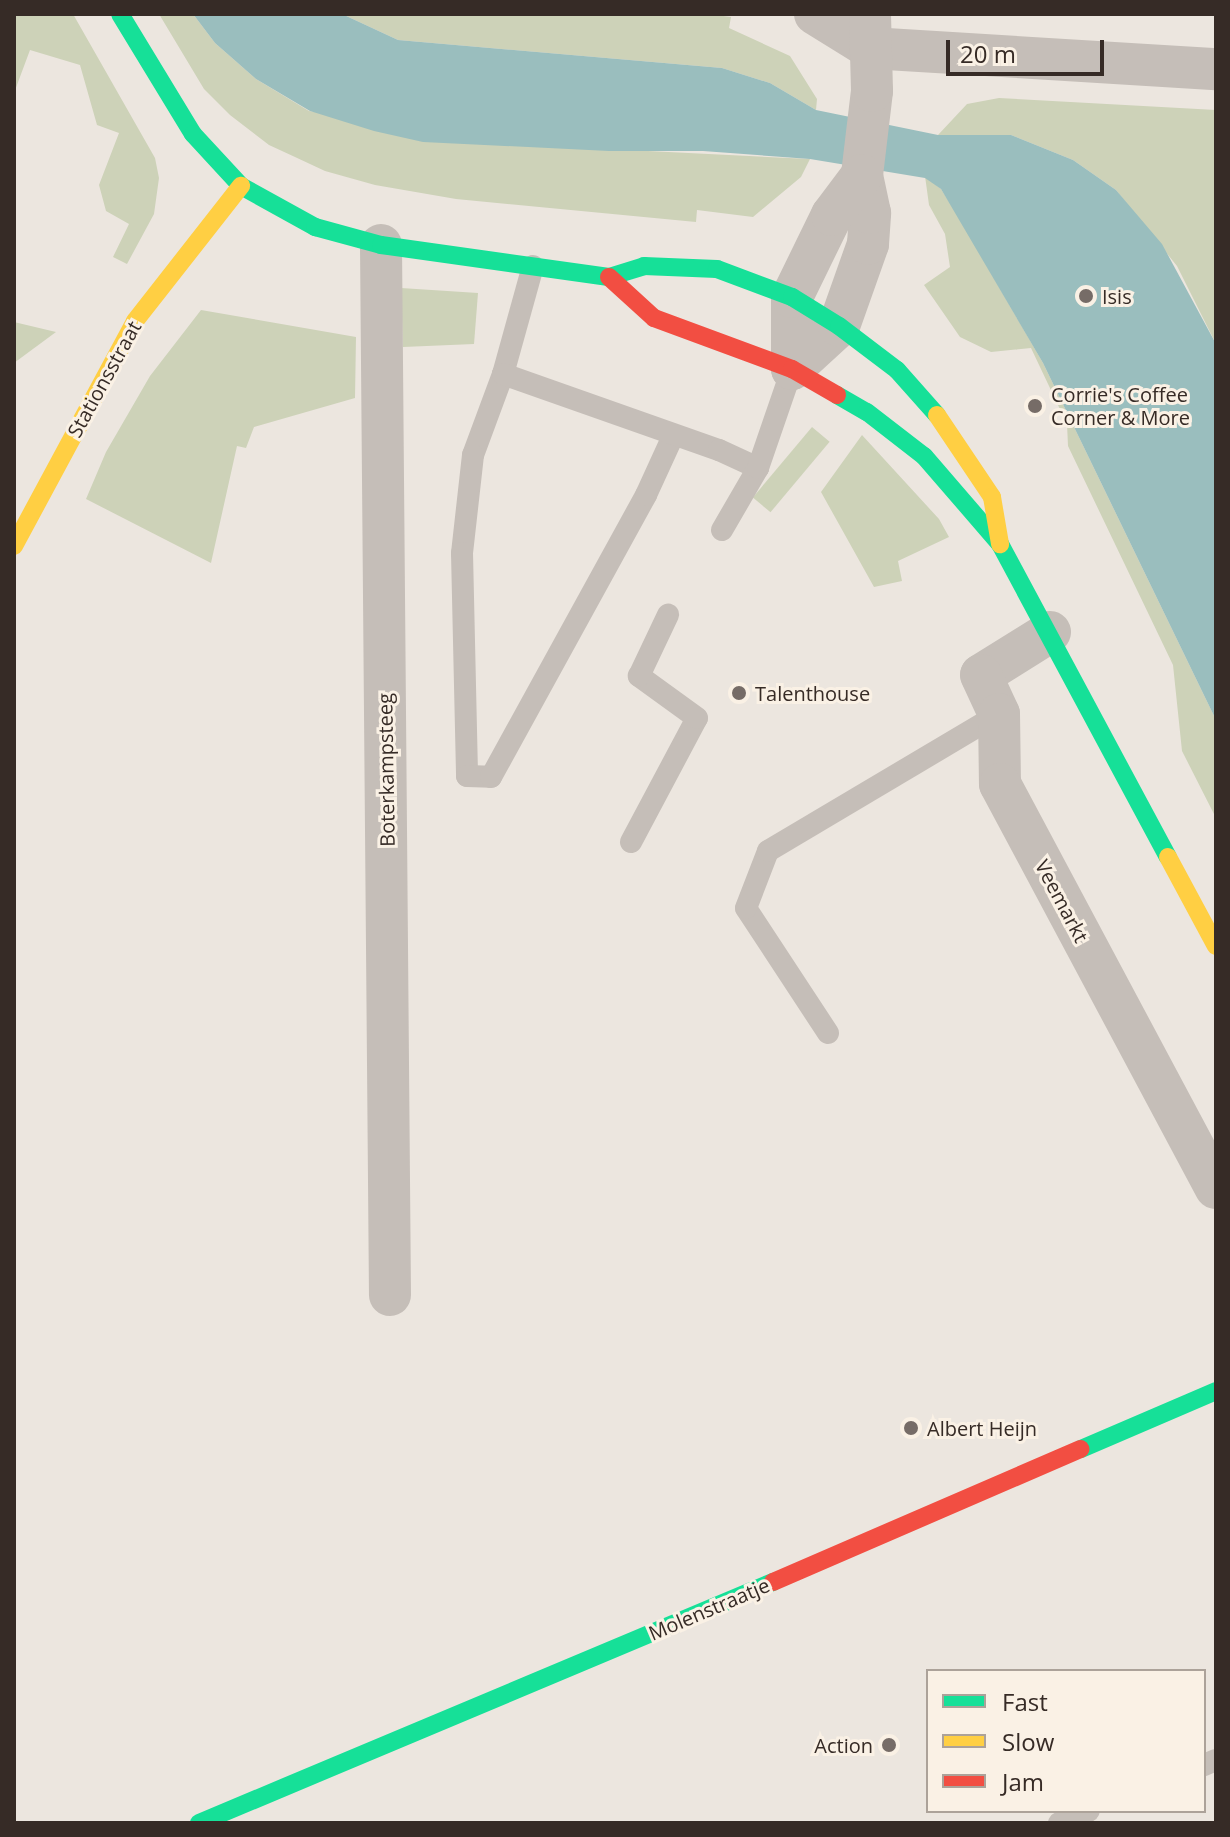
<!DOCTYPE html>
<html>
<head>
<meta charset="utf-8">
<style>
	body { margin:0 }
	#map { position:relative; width:1230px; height:1837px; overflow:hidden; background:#ece6df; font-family:"Open Sans",sans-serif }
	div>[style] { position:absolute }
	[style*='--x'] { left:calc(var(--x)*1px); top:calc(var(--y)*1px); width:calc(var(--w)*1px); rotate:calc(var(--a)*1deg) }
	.green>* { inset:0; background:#cdd2b8; transform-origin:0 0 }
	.water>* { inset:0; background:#9abebe }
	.lane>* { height:22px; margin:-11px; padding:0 11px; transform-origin:11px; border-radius:11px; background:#c5beb8 }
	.street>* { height:42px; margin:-21px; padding:0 21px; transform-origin:21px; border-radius:21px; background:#c5beb8 }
	.fast>* { height:18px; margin:-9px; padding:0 9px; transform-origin:9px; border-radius:9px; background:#16e098 }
	.slow>* { height:18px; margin:-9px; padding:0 9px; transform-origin:9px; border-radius:9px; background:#ffcf43 }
	.jam>* { height:18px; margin:-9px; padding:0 9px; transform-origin:9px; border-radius:9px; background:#f24e42 }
	.dots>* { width:22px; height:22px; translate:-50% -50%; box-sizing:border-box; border:4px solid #faf1e5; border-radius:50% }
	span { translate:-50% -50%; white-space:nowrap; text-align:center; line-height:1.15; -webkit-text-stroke:6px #faf1e5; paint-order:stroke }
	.poi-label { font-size:20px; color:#362b26 }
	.left { translate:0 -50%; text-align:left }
	.right { translate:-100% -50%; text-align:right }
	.street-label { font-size:20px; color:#362b26 }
	.frame { position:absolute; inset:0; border:16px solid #362b26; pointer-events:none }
	.legend { position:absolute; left:926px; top:1669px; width:280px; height:144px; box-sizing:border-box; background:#faf1e5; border:2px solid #aca299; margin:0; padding:10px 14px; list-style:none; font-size:24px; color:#362b26 }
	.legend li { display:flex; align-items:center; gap:16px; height:40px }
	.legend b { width:40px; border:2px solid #aca299 }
	.scale { position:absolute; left:946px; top:40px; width:158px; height:36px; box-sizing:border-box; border:4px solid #362b26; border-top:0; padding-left:10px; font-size:24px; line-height:28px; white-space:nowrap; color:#362b26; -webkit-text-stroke:6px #faf1e5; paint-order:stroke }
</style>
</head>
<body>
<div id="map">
	<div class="green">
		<i style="clip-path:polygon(14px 14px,73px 14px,155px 158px,159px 178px,154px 214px,127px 264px,113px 257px,129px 224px,106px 211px,99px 185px,119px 133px,97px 125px,80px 65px,30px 50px,14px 93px)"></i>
		<i style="clip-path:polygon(159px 14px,193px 14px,215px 43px,256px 79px,309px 111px,527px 145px,810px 159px,801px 177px,753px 217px,697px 210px,696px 222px,456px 199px,375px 185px,325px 171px,295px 157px,269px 145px,230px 115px,204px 89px)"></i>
		<i style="clip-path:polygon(342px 14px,708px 14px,731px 17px,729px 28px,790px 56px,817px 99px,816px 110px,770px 83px,722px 68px,398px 40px)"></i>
		<i style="clip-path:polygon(999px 98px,1216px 110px,1216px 344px,1177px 266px,1116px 190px,1073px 160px,1011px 135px,938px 135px,967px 104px)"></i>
		<i style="clip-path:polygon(925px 176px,941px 189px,958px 216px,1043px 363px,1216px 720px,1216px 818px,1182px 751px,1173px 665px,1068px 446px,1067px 424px,1031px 348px,991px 352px,960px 337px,924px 285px,950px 267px,945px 234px,929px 205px)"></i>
		<i style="clip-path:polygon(401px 288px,478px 293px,474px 344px,403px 347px)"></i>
		<i style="clip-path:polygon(201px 310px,356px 337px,355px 398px,254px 427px,246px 448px,237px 446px,211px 563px,86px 499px,106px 452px,150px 376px)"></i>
		<i style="clip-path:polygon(14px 322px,56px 332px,14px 363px)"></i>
		<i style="left:812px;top:427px;width:23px;height:92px;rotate:40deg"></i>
		<i style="clip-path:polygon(862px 435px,939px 519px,949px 537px,898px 561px,902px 581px,874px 587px,821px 492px)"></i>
	</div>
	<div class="water">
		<i style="clip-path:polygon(193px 14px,342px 14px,398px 40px,722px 68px,770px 83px,816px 110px,938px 135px,1011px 135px,1073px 160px,1116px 190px,1162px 244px,1216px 344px,1216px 720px,1043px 363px,941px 189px,925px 178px,810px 159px,703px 151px,609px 151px,423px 142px,374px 131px,310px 111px,256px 79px,215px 43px)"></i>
	</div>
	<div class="lane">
		<i style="--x:533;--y:266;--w:112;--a:105.5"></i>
		<i style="--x:503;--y:374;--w:86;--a:110.3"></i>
		<i style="--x:473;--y:455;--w:99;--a:96.4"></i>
		<i style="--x:462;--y:553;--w:223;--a:88.7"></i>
		<i style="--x:467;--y:776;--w:24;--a:2"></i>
		<i style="--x:491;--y:777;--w:322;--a:-61.2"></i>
		<i style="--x:646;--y:495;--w:65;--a:-65.4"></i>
		<i style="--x:503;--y:374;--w:229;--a:19.4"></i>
		<i style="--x:719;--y:450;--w:43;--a:24.8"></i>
		<i style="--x:722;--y:530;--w:72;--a:-59.9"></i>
		<i style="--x:758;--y:468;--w:105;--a:-71"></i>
		<i style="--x:631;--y:842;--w:140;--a:-62"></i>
		<i style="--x:697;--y:718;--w:72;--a:-144.1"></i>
		<i style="--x:639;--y:676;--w:68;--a:-64.6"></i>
		<i style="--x:828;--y:1033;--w:149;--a:-123.3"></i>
		<i style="--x:746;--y:908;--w:61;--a:-68.9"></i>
		<i style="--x:768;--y:851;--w:269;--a:-30.7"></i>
		<i style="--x:1204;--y:1765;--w:13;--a:-23"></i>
		<i style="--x:1059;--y:1823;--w:32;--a:-22"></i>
	</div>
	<div class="street">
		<i style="--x:815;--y:14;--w:65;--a:31.7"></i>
		<i style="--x:870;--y:48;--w:347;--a:3.5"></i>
		<i style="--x:381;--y:245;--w:1050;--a:89.51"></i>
		<i style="--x:792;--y:369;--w:64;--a:-42.5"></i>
		<i style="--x:839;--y:326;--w:87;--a:-70.5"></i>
		<i style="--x:868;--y:244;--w:31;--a:-86"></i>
		<i style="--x:870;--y:213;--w:39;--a:-102"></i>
		<i style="--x:862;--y:175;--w:85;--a:-83.2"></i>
		<i style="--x:872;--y:91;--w:77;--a:-91.5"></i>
		<i style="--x:792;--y:369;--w:72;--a:-90"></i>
		<i style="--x:792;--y:297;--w:91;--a:-64"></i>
		<i style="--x:832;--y:215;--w:50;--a:-53.1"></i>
		<i style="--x:1050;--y:632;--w:81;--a:148.1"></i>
		<i style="--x:981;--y:675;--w:43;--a:65.2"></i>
		<i style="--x:999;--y:714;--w:70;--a:89.2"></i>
		<i style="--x:1000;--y:784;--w:458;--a:61.9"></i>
	</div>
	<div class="fast">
		<i style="--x:120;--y:14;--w:140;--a:58.7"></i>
		<i style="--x:193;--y:134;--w:71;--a:47.3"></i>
		<i style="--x:241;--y:186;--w:85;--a:29"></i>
		<i style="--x:315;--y:227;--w:68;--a:15.3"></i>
		<i style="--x:381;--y:245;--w:230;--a:8"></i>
		<i style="--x:609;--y:277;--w:37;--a:-17"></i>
		<i style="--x:644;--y:266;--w:73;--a:2.4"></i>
		<i style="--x:717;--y:269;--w:80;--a:20.5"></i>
		<i style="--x:792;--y:297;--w:55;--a:31.7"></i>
		<i style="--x:839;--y:326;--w:73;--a:37.2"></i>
		<i style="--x:897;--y:370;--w:60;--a:48.4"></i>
		<i style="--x:837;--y:395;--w:34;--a:30"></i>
		<i style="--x:867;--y:412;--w:72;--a:37.7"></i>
		<i style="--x:924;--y:456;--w:116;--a:49.2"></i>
		<i style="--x:1000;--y:544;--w:355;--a:61.8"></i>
		<i style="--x:1081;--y:1449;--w:147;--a:-23.2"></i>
		<i style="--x:199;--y:1823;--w:623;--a:-22.78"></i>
	</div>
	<div class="slow">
		<i style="--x:937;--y:415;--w:99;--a:56.1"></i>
		<i style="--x:992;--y:497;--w:48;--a:80.3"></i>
		<i style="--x:14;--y:546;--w:255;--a:-61.7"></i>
		<i style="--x:135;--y:321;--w:172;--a:-51.9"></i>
		<i style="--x:1168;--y:857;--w:101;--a:61.7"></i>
	</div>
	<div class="jam">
		<i style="--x:609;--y:277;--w:61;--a:42.3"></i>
		<i style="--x:654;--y:318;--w:147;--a:20.3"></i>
		<i style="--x:792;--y:369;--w:52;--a:30"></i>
		<i style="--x:773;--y:1582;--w:335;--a:-23.4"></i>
	</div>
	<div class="dots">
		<i style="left:1086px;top:296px;background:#766c67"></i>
		<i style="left:1035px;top:406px;background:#766c67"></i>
		<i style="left:739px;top:693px;background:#766c67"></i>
		<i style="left:911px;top:1428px;background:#766c67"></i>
		<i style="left:889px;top:1745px;background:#766c67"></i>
	</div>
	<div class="poi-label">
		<span class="left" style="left:1102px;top:296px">Isis</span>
		<span class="left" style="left:1051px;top:406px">Corrie's Coffee<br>Corner &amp; More</span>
		<span class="left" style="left:755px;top:693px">Talenthouse</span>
		<span class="left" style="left:927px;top:1428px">Albert Heijn</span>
		<span class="right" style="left:873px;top:1745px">Action</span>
	</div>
	<div class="street-label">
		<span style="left:104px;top:379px;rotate:-61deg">Stationsstraat</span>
		<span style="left:386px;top:770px;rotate:-91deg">Boterkampsteeg</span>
		<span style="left:1062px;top:901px;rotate:62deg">Veemarkt</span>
		<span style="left:709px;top:1609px;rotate:-23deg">Molenstraatje</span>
	</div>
	<div class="frame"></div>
	<ul class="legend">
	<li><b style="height:10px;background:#16e098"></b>Fast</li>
	<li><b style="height:10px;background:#ffcf43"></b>Slow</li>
	<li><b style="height:10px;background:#f24e42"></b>Jam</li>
	</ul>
	<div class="scale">20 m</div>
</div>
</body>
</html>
